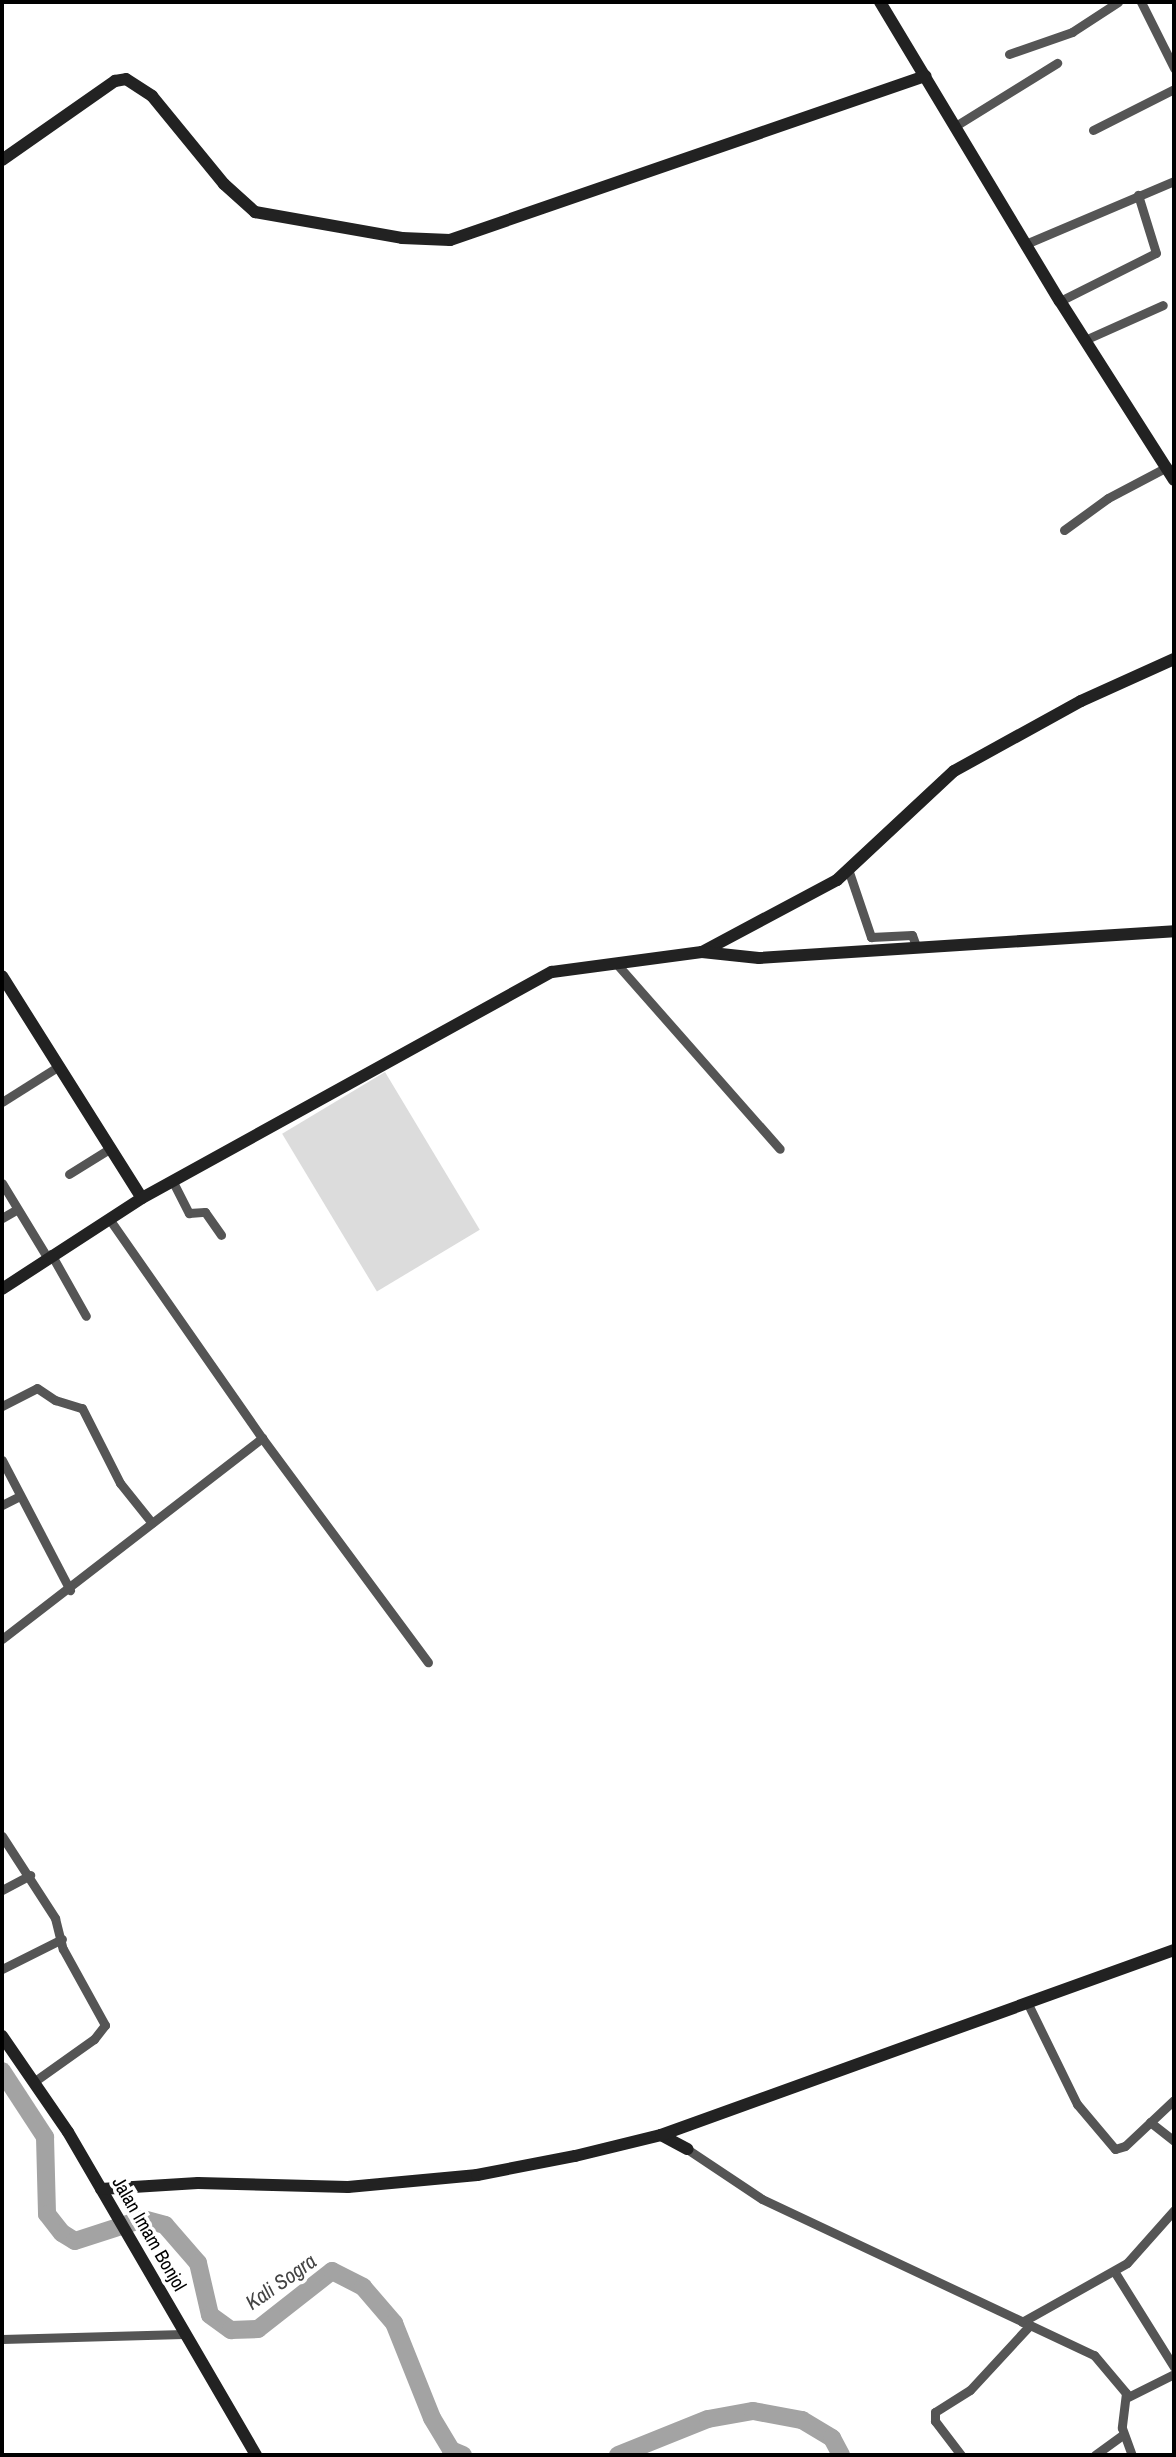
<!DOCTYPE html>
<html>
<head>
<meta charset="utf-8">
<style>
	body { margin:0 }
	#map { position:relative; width:1176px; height:2457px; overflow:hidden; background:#fff; font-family:"Archivo Narrow",sans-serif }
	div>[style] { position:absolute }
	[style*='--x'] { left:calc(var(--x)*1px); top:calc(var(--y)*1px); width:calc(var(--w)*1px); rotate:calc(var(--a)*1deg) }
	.green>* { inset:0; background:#dcdcdc; transform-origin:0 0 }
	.river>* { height:18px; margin:-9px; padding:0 9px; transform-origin:9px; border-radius:9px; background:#a3a3a3 }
	.street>* { height:9px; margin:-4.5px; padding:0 4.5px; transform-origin:4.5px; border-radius:4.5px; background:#555 }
	.secondary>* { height:12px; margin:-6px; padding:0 6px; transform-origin:6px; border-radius:6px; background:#222 }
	span { translate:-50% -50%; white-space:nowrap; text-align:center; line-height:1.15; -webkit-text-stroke:7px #fff; paint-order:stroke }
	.street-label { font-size:19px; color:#000 }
	.water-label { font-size:21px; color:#444; font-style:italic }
	.frame { position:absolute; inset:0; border:4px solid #000; pointer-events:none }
</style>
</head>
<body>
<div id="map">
	<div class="green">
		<i style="left:385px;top:1072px;width:184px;height:120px;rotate:59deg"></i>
	</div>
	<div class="river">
		<i style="--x:2;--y:2071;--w:79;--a:56.9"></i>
		<i style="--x:45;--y:2137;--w:77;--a:88.5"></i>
		<i style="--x:47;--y:2214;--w:24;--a:52"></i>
		<i style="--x:62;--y:2233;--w:15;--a:32"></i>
		<i style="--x:75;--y:2241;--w:71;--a:-17.9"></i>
		<i style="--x:143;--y:2219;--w:23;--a:15"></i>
		<i style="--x:165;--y:2225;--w:50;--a:49"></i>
		<i style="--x:198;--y:2263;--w:53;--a:77"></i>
		<i style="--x:210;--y:2315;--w:26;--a:36"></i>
		<i style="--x:231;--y:2330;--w:27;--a:-2"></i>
		<i style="--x:258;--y:2329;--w:94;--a:-38.1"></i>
		<i style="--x:332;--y:2271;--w:35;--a:27"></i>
		<i style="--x:363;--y:2287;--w:48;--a:49.3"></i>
		<i style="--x:394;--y:2323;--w:102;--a:68.2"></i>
		<i style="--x:432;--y:2418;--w:37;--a:59"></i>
		<i style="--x:451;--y:2450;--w:13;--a:23"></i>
		<i style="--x:618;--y:2455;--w:97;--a:-21.8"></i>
		<i style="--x:708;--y:2419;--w:46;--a:-10.1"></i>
		<i style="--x:753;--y:2411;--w:50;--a:10.4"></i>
		<i style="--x:802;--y:2420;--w:35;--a:31"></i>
		<i style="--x:832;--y:2438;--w:19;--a:62"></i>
	</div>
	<div class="street">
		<i style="--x:1141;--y:2;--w:74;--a:63.4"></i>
		<i style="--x:1009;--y:54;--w:67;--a:-19.2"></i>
		<i style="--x:1072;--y:32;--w:55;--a:-33.1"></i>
		<i style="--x:957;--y:125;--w:118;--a:-31.8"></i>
		<i style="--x:1093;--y:130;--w:91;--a:-26.8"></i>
		<i style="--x:1028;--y:243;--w:159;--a:-23"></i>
		<i style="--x:1060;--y:301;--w:107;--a:-26.6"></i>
		<i style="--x:1156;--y:253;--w:61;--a:-107.2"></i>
		<i style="--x:1087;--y:339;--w:83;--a:-24.1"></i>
		<i style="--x:1064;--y:530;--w:54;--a:-36"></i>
		<i style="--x:1108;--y:498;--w:67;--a:-27.7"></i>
		<i style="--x:848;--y:869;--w:72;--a:71.3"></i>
		<i style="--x:871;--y:937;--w:41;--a:-2.8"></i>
		<i style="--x:912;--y:935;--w:12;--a:70"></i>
		<i style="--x:615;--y:962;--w:249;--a:48.6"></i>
		<i style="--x:2;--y:1102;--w:67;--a:-32.3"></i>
		<i style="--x:69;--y:1174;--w:49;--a:-31.8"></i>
		<i style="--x:173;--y:1182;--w:35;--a:63"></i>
		<i style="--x:189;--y:1213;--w:16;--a:-4"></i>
		<i style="--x:205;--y:1212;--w:28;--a:55"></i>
		<i style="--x:2;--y:1183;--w:87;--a:58.7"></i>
		<i style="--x:2;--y:1218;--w:16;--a:-30"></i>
		<i style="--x:51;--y:1254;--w:71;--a:60.6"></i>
		<i style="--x:2;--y:1406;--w:39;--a:-27"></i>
		<i style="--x:37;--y:1388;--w:22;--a:34"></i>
		<i style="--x:55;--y:1400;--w:28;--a:17"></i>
		<i style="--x:82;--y:1408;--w:84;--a:63.1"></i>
		<i style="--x:120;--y:1483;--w:51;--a:51.3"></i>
		<i style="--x:262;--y:1438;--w:279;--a:53.5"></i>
		<i style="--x:2;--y:1460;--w:147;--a:62.4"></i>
		<i style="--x:2;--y:1505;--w:20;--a:-27"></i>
		<i style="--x:2;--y:1639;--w:329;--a:-37.7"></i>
		<i style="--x:262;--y:1438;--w:267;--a:-124.9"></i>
		<i style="--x:2;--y:1836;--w:98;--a:57.1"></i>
		<i style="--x:55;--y:1918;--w:32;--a:76"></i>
		<i style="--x:63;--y:1949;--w:87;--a:61.1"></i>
		<i style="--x:105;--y:2025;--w:18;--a:128"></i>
		<i style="--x:94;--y:2039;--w:72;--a:144.6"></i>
		<i style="--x:2;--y:1890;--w:32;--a:-28"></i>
		<i style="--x:2;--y:1969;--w:67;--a:-26.6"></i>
		<i style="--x:1027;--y:2002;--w:114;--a:63.9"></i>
		<i style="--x:1077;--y:2104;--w:59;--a:49.8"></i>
		<i style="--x:1115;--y:2149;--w:10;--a:-17"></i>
		<i style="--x:1125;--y:2146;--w:67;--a:-43.2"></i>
		<i style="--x:1150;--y:2122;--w:31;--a:38"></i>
		<i style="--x:687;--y:2149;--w:90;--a:33.7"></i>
		<i style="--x:762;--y:2199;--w:367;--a:25.2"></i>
		<i style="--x:1094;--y:2355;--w:50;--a:49.9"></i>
		<i style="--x:1126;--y:2393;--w:35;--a:97"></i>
		<i style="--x:1122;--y:2428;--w:29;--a:70"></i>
		<i style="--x:1114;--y:2271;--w:113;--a:58"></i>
		<i style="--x:1022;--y:2322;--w:120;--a:-29.3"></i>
		<i style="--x:1127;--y:2263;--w:71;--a:-48.4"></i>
		<i style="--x:2;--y:2339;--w:181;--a:-1.6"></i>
		<i style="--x:1128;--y:2397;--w:51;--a:-26.6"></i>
		<i style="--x:961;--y:2455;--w:43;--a:-127.4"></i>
		<i style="--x:935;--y:2421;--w:9;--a:-90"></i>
		<i style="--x:935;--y:2412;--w:41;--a:-32.2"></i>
		<i style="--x:970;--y:2390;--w:88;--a:-47.3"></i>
		<i style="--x:1095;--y:2455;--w:34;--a:-36"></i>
	</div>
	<div class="secondary">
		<i style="--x:880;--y:2;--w:349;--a:59"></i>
		<i style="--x:1060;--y:301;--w:212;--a:57.5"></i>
		<i style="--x:2;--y:160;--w:138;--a:-35"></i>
		<i style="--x:115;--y:81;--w:11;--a:-10"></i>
		<i style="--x:126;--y:79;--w:31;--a:33"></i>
		<i style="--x:152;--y:96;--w:114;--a:50.7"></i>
		<i style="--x:224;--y:184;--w:42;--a:42.1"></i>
		<i style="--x:255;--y:212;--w:149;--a:10"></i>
		<i style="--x:402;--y:238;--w:48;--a:2.4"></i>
		<i style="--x:450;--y:240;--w:503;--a:-19.05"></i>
		<i style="--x:702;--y:952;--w:153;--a:-28.1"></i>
		<i style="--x:837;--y:880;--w:160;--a:-43"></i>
		<i style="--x:954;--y:771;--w:145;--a:-28.9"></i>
		<i style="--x:1081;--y:701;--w:102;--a:-24.3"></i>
		<i style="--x:2;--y:976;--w:262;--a:57.8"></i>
		<i style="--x:2;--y:1289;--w:167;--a:-33"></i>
		<i style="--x:142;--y:1198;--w:468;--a:-28.9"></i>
		<i style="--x:552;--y:972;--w:151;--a:-7.6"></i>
		<i style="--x:702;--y:952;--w:57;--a:6"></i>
		<i style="--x:759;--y:958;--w:416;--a:-3.7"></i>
		<i style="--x:2;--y:2036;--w:116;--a:55.5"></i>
		<i style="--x:68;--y:2132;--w:374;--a:59.8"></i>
		<i style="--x:661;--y:2135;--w:30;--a:28"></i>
		<i style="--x:101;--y:2189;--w:97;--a:-3.5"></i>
		<i style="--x:198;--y:2183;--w:150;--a:1.5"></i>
		<i style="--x:348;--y:2187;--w:130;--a:-5.3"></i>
		<i style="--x:477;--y:2175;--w:100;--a:-11"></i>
		<i style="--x:575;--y:2156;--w:89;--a:-13.7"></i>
		<i style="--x:661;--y:2135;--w:545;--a:-19.83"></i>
	</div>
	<div class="street-label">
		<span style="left:149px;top:2234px;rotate:60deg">Jalan Imam Bonjol</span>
	</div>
	<div class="water-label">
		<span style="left:281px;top:2282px;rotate:-35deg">Kali Sogra</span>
	</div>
	<div class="frame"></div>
</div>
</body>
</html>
